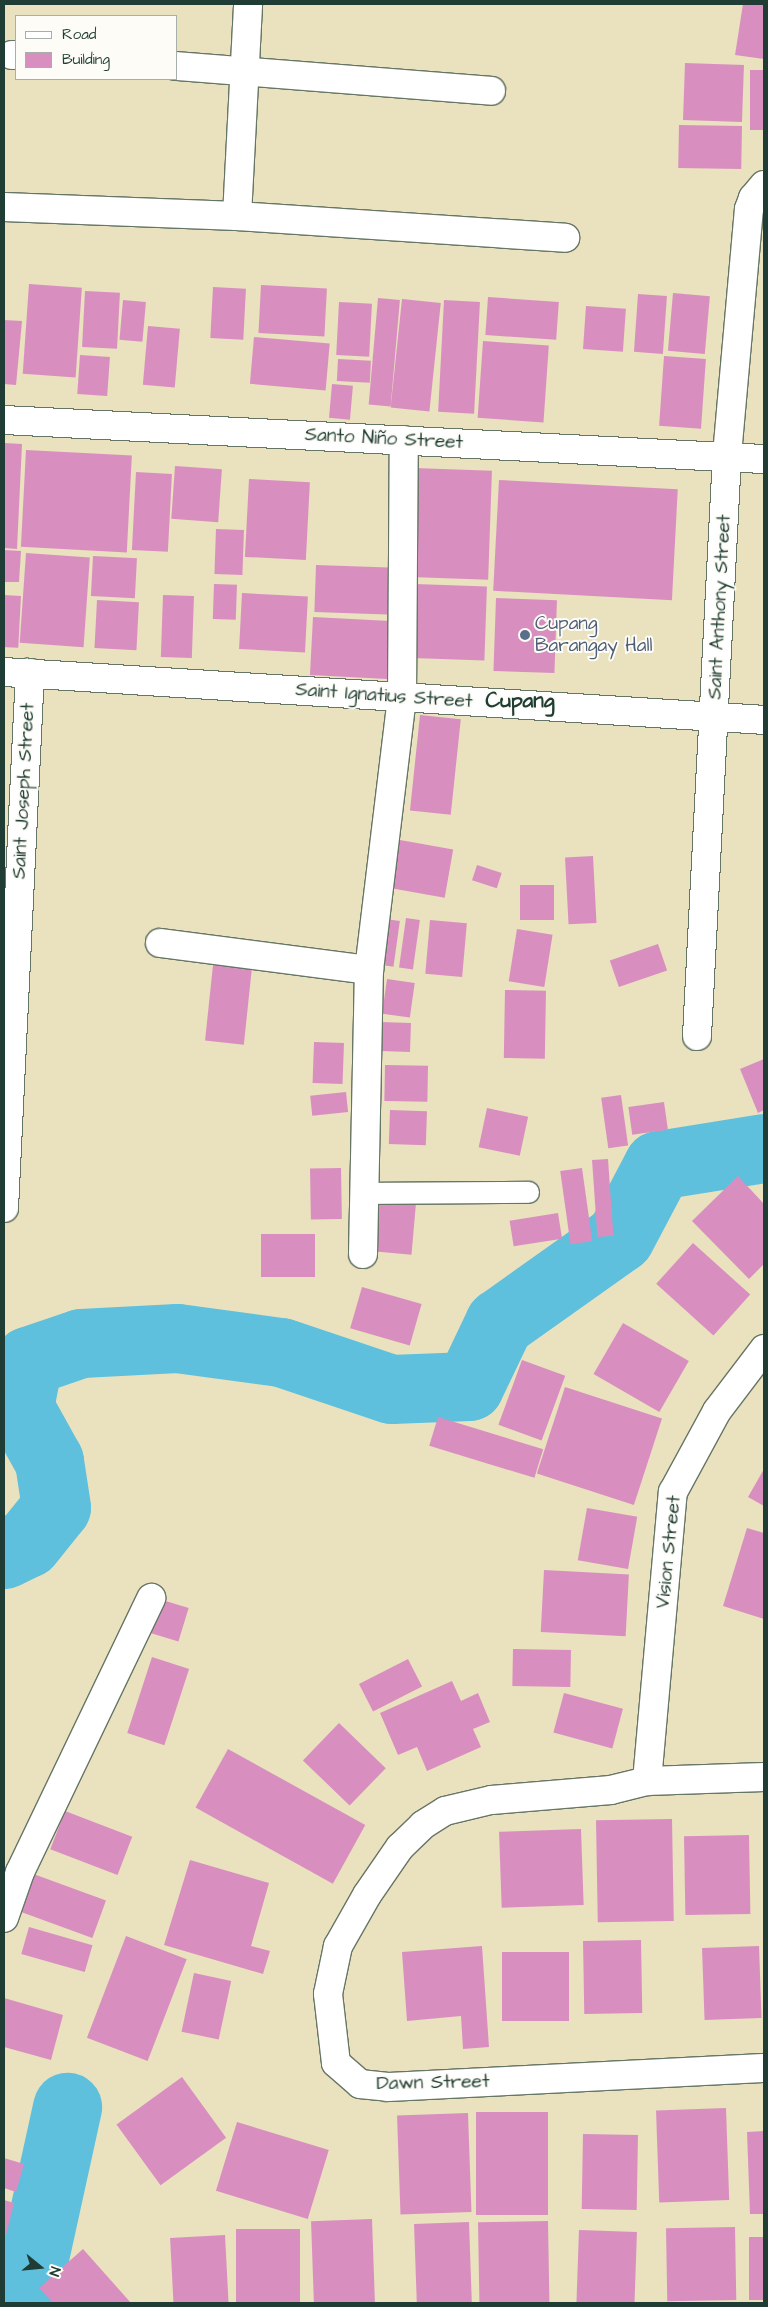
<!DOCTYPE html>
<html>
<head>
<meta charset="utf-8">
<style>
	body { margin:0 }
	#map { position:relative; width:768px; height:2307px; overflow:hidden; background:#eae1bf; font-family:"Architects Daughter",sans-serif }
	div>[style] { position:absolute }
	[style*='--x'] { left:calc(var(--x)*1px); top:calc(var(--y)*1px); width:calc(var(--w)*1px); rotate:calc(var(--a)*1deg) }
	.river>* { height:69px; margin:-34.5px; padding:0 34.5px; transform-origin:34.5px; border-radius:34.5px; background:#5ec0dc }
	.building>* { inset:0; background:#d88fbf; transform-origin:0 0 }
	.roads { filter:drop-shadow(1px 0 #667665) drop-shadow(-1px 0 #667665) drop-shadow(0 1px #667665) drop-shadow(0 -1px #667665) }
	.service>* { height:21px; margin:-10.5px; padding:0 10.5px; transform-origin:10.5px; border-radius:10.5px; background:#fff }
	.minor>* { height:28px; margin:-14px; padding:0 14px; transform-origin:14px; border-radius:14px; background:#fff }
	.dots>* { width:14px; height:14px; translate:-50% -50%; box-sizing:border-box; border:2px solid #fdfcf7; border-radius:50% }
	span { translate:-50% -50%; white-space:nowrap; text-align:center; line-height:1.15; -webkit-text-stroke:4px #fdfcf7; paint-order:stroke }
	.street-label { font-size:19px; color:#1f3d34 }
	.service-label { font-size:19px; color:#4e5e75 }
	.left { translate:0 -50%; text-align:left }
	.quarter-label { font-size:21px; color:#1f3d34; font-weight:700 }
	.frame { position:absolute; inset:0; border:5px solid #1f3d34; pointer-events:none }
	.legend { position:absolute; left:15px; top:15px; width:162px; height:65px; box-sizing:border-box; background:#fdfcf7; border:1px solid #a4b0a9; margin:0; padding:6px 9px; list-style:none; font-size:15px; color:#1f3d34 }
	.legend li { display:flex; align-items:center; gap:10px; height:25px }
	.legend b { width:25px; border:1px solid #a4b0a9 }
	.north { position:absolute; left:15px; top:2242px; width:50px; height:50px; -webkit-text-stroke:4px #fdfcf7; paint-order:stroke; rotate:107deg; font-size:14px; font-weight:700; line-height:20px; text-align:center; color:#1f3d34 }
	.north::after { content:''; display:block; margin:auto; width:18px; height:22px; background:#1f3d34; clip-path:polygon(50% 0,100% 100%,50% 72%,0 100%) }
</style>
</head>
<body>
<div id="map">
	<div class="river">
		<i style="--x:4;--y:1554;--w:25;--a:-26"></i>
		<i style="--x:27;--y:1543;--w:46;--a:-51.1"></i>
		<i style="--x:56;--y:1507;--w:47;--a:-98.7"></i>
		<i style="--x:49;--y:1461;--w:62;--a:-119.1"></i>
		<i style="--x:19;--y:1407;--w:47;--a:-78.9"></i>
		<i style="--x:28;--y:1361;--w:56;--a:-18.8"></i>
		<i style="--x:81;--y:1343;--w:96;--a:-3"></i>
		<i style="--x:177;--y:1338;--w:105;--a:7.7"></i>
		<i style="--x:281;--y:1352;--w:116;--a:18.6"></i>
		<i style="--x:391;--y:1389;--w:78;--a:-2.2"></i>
		<i style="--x:469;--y:1386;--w:70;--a:-64.5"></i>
		<i style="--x:499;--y:1323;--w:148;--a:-35.4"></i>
		<i style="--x:620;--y:1237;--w:81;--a:-62.2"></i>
		<i style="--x:658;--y:1165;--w:107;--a:-9.1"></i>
		<i style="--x:24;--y:2303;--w:201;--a:-77.6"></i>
	</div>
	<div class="building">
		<i style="clip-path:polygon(743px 4px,764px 4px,764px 59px,735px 55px)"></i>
		<i style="left:685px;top:63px;width:59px;height:57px;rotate:2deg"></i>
		<i style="left:750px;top:70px;width:14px;height:60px"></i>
		<i style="left:679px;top:125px;width:63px;height:43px;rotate:1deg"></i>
		<i style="left:29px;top:284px;width:53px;height:90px;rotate:4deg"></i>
		<i style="left:261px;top:285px;width:66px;height:48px;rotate:3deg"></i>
		<i style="left:213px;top:287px;width:33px;height:51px;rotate:3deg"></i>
		<i style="left:85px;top:291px;width:35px;height:56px;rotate:3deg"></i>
		<i style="left:673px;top:293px;width:37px;height:58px;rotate:5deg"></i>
		<i style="left:638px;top:294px;width:29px;height:58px;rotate:4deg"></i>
		<i style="left:488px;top:297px;width:71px;height:38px;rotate:4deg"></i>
		<i style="left:378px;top:298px;width:22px;height:107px;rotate:5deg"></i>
		<i style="left:402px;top:299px;width:39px;height:109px;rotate:6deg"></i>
		<i style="left:123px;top:300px;width:23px;height:40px;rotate:5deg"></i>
		<i style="left:444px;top:300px;width:36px;height:112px;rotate:3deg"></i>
		<i style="left:339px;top:302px;width:33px;height:53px;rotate:3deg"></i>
		<i style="left:586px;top:306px;width:40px;height:43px;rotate:4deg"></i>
		<i style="clip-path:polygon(4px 320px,22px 321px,16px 385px,4px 384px)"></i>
		<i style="left:148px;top:326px;width:32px;height:59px;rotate:5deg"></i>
		<i style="left:254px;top:337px;width:76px;height:47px;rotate:5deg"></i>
		<i style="left:483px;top:341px;width:66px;height:77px;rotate:4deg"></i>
		<i style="left:80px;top:355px;width:30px;height:39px;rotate:4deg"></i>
		<i style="left:664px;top:356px;width:42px;height:70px;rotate:4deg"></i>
		<i style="left:338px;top:359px;width:33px;height:22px;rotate:3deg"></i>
		<i style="left:332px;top:384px;width:21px;height:34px;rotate:5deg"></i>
		<i style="clip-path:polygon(4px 443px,22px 444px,17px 549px,4px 548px)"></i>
		<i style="left:26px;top:450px;width:106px;height:97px;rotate:3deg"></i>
		<i style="left:175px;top:466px;width:47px;height:53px;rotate:4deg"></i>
		<i style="left:414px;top:468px;width:78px;height:109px;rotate:2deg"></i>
		<i style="left:136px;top:472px;width:36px;height:78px;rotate:3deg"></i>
		<i style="left:249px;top:479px;width:61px;height:78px;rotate:3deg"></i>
		<i style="left:499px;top:480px;width:179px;height:111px;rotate:3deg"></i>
		<i style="left:216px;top:529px;width:28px;height:45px;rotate:2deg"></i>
		<i style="clip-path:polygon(4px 550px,21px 551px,19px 582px,4px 582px)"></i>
		<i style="left:26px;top:553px;width:64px;height:90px;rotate:4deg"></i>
		<i style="left:93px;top:556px;width:44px;height:40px;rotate:3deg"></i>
		<i style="left:316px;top:565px;width:73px;height:47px;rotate:2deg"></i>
		<i style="left:214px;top:584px;width:23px;height:35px;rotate:2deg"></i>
		<i style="left:415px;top:584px;width:72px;height:74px;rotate:2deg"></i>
		<i style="left:242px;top:593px;width:66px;height:56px;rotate:3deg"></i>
		<i style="left:4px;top:595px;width:17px;height:52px;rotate:3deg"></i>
		<i style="left:163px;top:595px;width:31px;height:62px;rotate:2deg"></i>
		<i style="left:496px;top:598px;width:61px;height:73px;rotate:2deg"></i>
		<i style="left:97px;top:600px;width:42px;height:48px;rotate:3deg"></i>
		<i style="left:313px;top:617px;width:82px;height:58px;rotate:3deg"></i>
		<i style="left:420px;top:715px;width:41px;height:96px;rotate:6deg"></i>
		<i style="left:400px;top:840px;width:54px;height:49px;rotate:10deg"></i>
		<i style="left:593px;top:856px;width:67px;height:28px;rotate:87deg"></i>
		<i style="left:477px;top:865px;width:26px;height:16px;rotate:18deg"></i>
		<i style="left:520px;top:885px;width:34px;height:35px"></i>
		<i style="left:406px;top:918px;width:14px;height:50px;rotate:8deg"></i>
		<i style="left:385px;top:919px;width:15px;height:46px;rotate:8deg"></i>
		<i style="left:430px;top:920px;width:37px;height:54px;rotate:5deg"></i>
		<i style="left:517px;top:929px;width:36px;height:53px;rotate:9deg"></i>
		<i style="left:658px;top:944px;width:28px;height:51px;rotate:71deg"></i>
		<i style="left:213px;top:965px;width:39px;height:76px;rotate:6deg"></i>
		<i style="left:387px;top:979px;width:28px;height:35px;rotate:8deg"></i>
		<i style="left:505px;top:990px;width:41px;height:68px;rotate:1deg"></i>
		<i style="left:381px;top:1022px;width:30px;height:29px;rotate:2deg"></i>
		<i style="left:314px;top:1042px;width:30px;height:41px;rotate:2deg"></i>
		<i style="clip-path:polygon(764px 1059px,764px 1110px,758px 1113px,740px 1069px)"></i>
		<i style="left:385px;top:1065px;width:43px;height:36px;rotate:1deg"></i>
		<i style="left:346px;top:1092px;width:20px;height:36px;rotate:84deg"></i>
		<i style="left:621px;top:1095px;width:51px;height:20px;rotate:82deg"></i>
		<i style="left:664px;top:1102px;width:28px;height:36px;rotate:82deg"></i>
		<i style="left:487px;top:1108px;width:42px;height:40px;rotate:12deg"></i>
		<i style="left:390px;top:1110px;width:37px;height:34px;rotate:2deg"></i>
		<i style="left:608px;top:1159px;width:77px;height:16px;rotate:86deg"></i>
		<i style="left:341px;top:1168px;width:51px;height:31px;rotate:89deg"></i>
		<i style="left:582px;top:1168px;width:74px;height:22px;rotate:82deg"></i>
		<i style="clip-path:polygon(738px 1176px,764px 1204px,764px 1264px,749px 1279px,692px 1221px)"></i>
		<i style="left:372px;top:1201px;width:44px;height:50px;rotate:5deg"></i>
		<i style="left:558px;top:1213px;width:26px;height:49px;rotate:81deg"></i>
		<i style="left:261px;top:1234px;width:54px;height:43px"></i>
		<i style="left:693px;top:1243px;width:77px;height:55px;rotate:42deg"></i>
		<i style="left:362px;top:1287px;width:62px;height:43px;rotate:16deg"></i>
		<i style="left:623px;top:1323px;width:76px;height:59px;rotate:30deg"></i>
		<i style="left:522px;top:1360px;width:46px;height:69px;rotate:20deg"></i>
		<i style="left:565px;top:1387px;width:102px;height:91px;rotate:18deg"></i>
		<i style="left:438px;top:1417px;width:110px;height:30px;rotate:17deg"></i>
		<i style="clip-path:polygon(764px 1469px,764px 1506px,748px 1497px)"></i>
		<i style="left:587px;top:1508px;width:51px;height:53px;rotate:10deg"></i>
		<i style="clip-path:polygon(747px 1528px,764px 1533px,764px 1619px,723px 1606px)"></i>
		<i style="left:544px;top:1570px;width:85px;height:62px;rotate:3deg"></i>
		<i style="left:159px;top:1599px;width:31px;height:35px;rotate:17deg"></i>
		<i style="left:513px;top:1649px;width:58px;height:37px;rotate:1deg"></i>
		<i style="left:152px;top:1657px;width:39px;height:80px;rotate:18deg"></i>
		<i style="left:408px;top:1659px;width:31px;height:55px;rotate:63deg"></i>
		<i style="clip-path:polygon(452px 1681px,461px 1701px,478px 1693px,490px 1722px,473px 1729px,481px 1747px,427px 1771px,417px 1747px,398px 1755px,380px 1713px)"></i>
		<i style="left:564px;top:1693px;width:61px;height:41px;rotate:15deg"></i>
		<i style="left:339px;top:1723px;width:65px;height:52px;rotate:44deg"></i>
		<i style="left:228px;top:1749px;width:157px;height:67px;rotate:29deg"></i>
		<i style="left:65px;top:1811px;width:72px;height:41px;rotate:21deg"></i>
		<i style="left:672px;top:1819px;width:102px;height:76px;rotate:89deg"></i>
		<i style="left:581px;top:1829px;width:76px;height:82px;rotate:88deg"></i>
		<i style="left:749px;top:1835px;width:79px;height:65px;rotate:89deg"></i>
		<i style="clip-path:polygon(190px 1860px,269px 1883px,251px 1946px,270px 1951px,263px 1974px,164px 1945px)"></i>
		<i style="left:28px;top:1872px;width:83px;height:40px;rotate:20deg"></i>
		<i style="left:29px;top:1927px;width:66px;height:28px;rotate:16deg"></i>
		<i style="left:126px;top:1936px;width:65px;height:109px;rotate:21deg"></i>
		<i style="left:641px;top:1940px;width:73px;height:58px;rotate:89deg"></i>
		<i style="clip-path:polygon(482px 1946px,489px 2047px,463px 2049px,461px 2016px,407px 2021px,402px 1952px)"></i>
		<i style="left:759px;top:1946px;width:72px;height:57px;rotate:88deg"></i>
		<i style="left:569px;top:1952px;width:69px;height:67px;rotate:90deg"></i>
		<i style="left:194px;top:1973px;width:38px;height:60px;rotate:12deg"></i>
		<i style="clip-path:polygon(4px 1998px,63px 2015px,51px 2060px,4px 2047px)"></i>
		<i style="left:182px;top:2077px;width:75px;height:81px;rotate:54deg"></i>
		<i style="left:726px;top:2108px;width:92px;height:70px;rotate:88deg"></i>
		<i style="left:476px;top:2112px;width:72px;height:103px"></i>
		<i style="left:468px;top:2113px;width:99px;height:71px;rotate:88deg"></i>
		<i style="left:237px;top:2122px;width:96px;height:72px;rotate:17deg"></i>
		<i style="clip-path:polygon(764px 2131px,764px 2214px,750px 2214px,747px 2132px)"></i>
		<i style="left:583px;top:2134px;width:55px;height:75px;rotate:1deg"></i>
		<i style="clip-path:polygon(4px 2158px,24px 2164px,16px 2192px,4px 2188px)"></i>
		<i style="clip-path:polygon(4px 2200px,14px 2203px,6px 2235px,4px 2235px)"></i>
		<i style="left:372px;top:2219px;width:84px;height:61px;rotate:88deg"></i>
		<i style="left:548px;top:2221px;width:82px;height:70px;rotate:89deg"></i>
		<i style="left:469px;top:2222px;width:81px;height:55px;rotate:88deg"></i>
		<i style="left:735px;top:2227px;width:73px;height:69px;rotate:89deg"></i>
		<i style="left:300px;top:2229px;width:74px;height:64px;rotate:90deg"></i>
		<i style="left:579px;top:2230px;width:58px;height:73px;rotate:2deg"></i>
		<i style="left:225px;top:2235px;width:68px;height:55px;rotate:87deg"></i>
		<i style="left:749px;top:2237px;width:15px;height:63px"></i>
		<i style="clip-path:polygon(83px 2249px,131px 2303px,53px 2303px,39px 2288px)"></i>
	</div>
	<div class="roads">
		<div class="service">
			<i style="--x:365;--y:1193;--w:163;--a:-0.4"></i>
		</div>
		<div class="minor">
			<i style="--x:12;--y:55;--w:4;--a:0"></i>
			<i style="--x:176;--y:66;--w:316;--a:4.5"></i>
			<i style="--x:4;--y:207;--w:233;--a:2.2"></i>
			<i style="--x:237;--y:216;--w:329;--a:3.8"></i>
			<i style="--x:237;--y:216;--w:212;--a:-87"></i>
			<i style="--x:4;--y:420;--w:761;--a:2.94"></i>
			<i style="--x:4;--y:672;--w:762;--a:3.61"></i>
			<i style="--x:160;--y:943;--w:211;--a:7.4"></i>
			<i style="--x:697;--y:1036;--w:582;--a:-87.04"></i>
			<i style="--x:727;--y:455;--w:247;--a:-84.9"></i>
			<i style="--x:749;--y:209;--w:12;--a:-70"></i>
			<i style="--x:753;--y:198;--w:17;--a:-50"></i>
			<i style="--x:4;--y:1208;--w:536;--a:-87.22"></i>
			<i style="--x:363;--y:1254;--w:284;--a:-88.8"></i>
			<i style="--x:369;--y:970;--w:275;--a:-83.1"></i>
			<i style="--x:402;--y:697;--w:257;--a:-89.6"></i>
			<i style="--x:764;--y:1777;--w:117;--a:178"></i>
			<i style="--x:647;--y:1781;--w:37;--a:166"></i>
			<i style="--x:611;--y:1790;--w:120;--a:175.2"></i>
			<i style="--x:491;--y:1800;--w:47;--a:166.6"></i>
			<i style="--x:445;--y:1811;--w:26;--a:148"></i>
			<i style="--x:423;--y:1825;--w:32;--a:136"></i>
			<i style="--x:400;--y:1847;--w:58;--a:124.5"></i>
			<i style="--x:367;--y:1895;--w:59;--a:119.6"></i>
			<i style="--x:338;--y:1946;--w:49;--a:101.8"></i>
			<i style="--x:328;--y:1994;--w:69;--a:83.4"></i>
			<i style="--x:336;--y:2063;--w:32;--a:41"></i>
			<i style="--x:360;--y:2084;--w:28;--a:6"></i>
			<i style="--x:388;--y:2087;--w:376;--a:-2.9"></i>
			<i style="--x:647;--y:1781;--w:290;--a:-84.9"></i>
			<i style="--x:673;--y:1492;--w:92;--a:-61.5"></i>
			<i style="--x:717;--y:1411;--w:78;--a:-52.8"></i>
			<i style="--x:4;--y:1918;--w:49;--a:-70.8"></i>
			<i style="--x:20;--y:1872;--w:304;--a:-64.4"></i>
		</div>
	</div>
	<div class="dots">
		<i style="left:525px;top:635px;background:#5c6f8a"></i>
	</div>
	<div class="street-label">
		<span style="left:384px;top:439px;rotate:3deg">Santo Niño Street</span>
		<span style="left:720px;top:607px;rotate:-87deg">Saint Anthony Street</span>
		<span style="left:384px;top:696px;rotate:4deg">Saint Ignatius Street</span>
		<span style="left:24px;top:791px;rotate:-87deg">Saint Joseph Street</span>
		<span style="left:669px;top:1552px;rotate:-84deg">Vision Street</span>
		<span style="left:433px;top:2083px;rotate:-1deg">Dawn Street</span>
	</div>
	<div class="service-label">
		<span class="left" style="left:535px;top:635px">Cupang<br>Barangay Hall</span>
	</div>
	<div class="quarter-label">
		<span style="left:520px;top:701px">Cupang</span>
	</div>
	<div class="frame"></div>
	<ul class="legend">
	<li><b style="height:6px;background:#fff"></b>Road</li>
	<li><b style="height:14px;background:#d88fbf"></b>Building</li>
	</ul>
	<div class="north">N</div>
</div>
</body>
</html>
